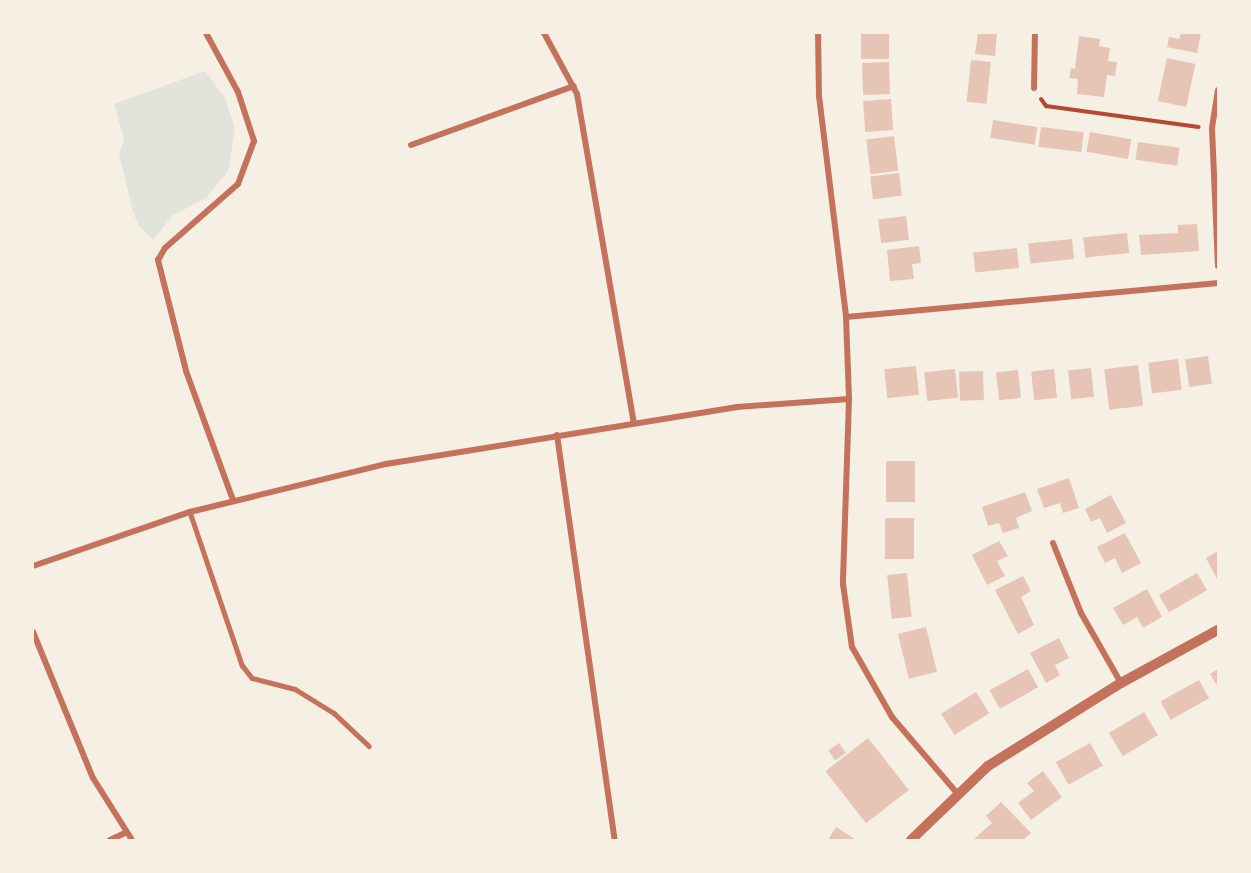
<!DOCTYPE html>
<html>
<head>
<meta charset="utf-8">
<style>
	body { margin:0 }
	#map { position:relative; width:1251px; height:873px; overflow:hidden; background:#f6efe4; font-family:"Playfair Display",serif }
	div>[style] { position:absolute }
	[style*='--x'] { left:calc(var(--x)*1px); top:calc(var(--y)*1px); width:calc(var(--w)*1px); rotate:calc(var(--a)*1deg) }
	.green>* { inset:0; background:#e2e4dc }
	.building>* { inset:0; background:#e6c5b7; transform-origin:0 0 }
	.path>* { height:4px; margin:-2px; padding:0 2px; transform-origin:2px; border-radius:2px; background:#b5482f }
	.service>* { height:4.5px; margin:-2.25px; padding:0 2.25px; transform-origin:2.25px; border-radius:2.25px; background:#c5725c }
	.minor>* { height:6px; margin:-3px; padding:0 3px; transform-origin:3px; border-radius:3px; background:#c5725c }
	.tertiary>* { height:10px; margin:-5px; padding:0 5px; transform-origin:5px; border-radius:5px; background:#c5725c }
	span { translate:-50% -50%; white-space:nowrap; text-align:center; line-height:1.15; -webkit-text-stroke:4.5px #f6efe4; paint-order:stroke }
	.frame { position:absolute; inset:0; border:34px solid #f6efe4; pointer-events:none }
</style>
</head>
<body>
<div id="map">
	<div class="green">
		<i style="clip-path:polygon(205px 71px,225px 98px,235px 128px,228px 171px,206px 198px,172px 216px,153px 240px,138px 225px,133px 212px,119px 154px,124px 139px,114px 104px)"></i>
	</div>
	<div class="building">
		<i style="left:861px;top:33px;width:28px;height:26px"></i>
		<i style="clip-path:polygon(978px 33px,997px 33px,995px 56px,975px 54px)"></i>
		<i style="clip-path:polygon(1181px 33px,1201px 33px,1197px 53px,1167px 47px,1169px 37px,1179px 39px)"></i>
		<i style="clip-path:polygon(1079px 36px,1100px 39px,1099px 46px,1110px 48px,1108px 61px,1117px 62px,1115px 76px,1107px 75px,1104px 97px,1077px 94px,1078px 79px,1069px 78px,1071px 68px,1075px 69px)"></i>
		<i style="left:1167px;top:58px;width:29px;height:44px;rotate:12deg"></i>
		<i style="left:971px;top:60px;width:20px;height:42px;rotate:6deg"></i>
		<i style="left:889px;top:62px;width:32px;height:27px;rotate:88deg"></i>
		<i style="left:891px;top:99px;width:31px;height:28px;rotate:86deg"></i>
		<i style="left:993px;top:120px;width:45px;height:18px;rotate:9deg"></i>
		<i style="left:1041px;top:127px;width:43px;height:20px;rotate:7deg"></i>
		<i style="left:1090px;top:132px;width:42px;height:20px;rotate:10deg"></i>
		<i style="left:894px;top:136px;width:35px;height:28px;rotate:83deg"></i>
		<i style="left:1138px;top:142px;width:42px;height:18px;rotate:8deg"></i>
		<i style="left:899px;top:173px;width:23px;height:29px;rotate:83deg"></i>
		<i style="left:906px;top:216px;width:24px;height:28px;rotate:83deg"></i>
		<i style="clip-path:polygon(1197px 224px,1199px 251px,1141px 255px,1139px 235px,1178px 233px,1178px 225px)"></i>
		<i style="left:1127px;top:233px;width:20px;height:44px;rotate:84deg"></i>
		<i style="left:1072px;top:239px;width:20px;height:44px;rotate:84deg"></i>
		<i style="clip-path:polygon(919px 246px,921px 263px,912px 264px,914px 279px,890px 281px,887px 250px)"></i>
		<i style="left:1017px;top:248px;width:20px;height:44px;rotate:84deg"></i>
		<i style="left:1208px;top:356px;width:28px;height:23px;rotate:82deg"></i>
		<i style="left:1178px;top:359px;width:31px;height:30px;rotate:83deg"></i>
		<i style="left:1138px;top:365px;width:41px;height:34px;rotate:83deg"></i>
		<i style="left:916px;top:366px;width:29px;height:32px;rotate:84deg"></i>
		<i style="left:1091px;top:368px;width:29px;height:23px;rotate:84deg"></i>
		<i style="left:955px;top:369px;width:29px;height:31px;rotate:84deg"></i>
		<i style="left:1054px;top:369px;width:29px;height:23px;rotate:84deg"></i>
		<i style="left:1018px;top:370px;width:28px;height:22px;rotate:84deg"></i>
		<i style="left:983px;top:371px;width:29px;height:24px;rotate:88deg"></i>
		<i style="left:886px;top:461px;width:29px;height:41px"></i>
		<i style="clip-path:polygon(1069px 478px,1079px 508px,1063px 513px,1060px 503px,1044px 508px,1037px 489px)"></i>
		<i style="clip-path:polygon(1025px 492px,1032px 511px,1016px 518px,1019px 528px,1003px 533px,999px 523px,988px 526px,982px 507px)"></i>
		<i style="clip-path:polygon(1111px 495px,1126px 523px,1107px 533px,1100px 518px,1091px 522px,1085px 509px)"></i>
		<i style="left:885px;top:518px;width:29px;height:41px"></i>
		<i style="clip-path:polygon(1125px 533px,1141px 563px,1122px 573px,1115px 558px,1105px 563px,1097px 547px)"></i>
		<i style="clip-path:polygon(999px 541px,1008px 556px,997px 561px,1005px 576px,987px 585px,972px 555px)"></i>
		<i style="clip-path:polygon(1218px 551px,1218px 581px,1206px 558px)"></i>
		<i style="left:907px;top:573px;width:44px;height:20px;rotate:84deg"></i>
		<i style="left:1197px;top:573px;width:20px;height:44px;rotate:60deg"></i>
		<i style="clip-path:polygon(1023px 576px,1031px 591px,1021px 597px,1034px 625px,1018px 634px,995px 590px)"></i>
		<i style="clip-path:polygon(1147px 589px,1162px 617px,1143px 628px,1137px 617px,1123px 625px,1113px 608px)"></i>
		<i style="left:926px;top:627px;width:46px;height:29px;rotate:76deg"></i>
		<i style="clip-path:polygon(1059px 638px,1069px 658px,1055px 665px,1060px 675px,1046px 683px,1030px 653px)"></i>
		<i style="left:1028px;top:669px;width:21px;height:44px;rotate:61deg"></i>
		<i style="clip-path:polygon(1218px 669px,1218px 687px,1210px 674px)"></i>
		<i style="left:1199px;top:680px;width:21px;height:44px;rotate:61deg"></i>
		<i style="left:976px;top:692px;width:25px;height:41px;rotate:58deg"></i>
		<i style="left:1144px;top:712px;width:27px;height:41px;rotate:59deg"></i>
		<i style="left:868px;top:738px;width:66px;height:54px;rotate:52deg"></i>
		<i style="left:839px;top:743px;width:12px;height:13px;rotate:55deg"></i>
		<i style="left:1090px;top:743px;width:26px;height:39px;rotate:61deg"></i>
		<i style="clip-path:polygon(1043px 771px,1062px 797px,1031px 820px,1018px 803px,1034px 791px,1027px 783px)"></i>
		<i style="clip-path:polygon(1001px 802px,1031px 833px,1023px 840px,973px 840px,992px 823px,986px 816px)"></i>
		<i style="clip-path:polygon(836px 827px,856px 840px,828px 840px)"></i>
	</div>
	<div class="path">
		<i style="--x:1041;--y:99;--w:9;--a:54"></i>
		<i style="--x:1046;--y:106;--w:154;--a:7.8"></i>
	</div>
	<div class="service">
		<i style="--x:190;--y:512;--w:162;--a:71.2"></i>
		<i style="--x:242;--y:665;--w:16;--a:52"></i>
		<i style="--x:252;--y:678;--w:44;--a:14.3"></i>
		<i style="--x:295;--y:689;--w:46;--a:31.6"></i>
		<i style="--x:334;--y:713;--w:48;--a:43.3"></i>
	</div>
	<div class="minor">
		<i style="--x:206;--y:33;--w:67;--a:61.5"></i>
		<i style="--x:238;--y:92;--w:52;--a:71.9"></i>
		<i style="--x:254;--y:141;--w:46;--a:110.4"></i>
		<i style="--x:238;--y:184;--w:97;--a:138.8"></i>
		<i style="--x:165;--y:248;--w:14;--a:120"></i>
		<i style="--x:158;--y:260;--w:114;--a:75.8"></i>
		<i style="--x:186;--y:371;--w:137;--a:70"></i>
		<i style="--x:544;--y:33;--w:69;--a:61.6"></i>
		<i style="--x:577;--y:94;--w:334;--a:80.2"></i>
		<i style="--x:818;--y:33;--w:63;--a:89.1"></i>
		<i style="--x:819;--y:96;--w:223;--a:83"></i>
		<i style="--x:846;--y:317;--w:82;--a:87.9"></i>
		<i style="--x:849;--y:399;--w:185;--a:91.9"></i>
		<i style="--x:843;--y:584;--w:64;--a:81.9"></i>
		<i style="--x:852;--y:647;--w:81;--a:60.3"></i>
		<i style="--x:892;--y:717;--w:100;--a:49.5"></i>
		<i style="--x:1034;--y:88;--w:55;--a:-89"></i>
		<i style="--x:1218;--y:90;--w:39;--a:99"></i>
		<i style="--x:1212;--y:129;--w:137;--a:87.5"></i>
		<i style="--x:411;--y:145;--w:173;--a:-19.9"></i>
		<i style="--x:846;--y:317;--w:374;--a:-5.2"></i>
		<i style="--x:557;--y:435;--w:409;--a:81.9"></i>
		<i style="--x:1053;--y:543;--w:75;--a:68.2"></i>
		<i style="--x:1081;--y:613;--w:81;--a:60.3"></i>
		<i style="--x:33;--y:566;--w:166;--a:-19"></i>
		<i style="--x:190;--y:512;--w:202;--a:-13.8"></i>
		<i style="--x:386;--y:464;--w:356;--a:-9.2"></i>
		<i style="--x:737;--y:407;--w:112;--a:-4.1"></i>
		<i style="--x:33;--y:632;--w:158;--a:67.7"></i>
		<i style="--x:93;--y:778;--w:73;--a:57.8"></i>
		<i style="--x:110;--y:840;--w:17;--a:-25"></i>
	</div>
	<div class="tertiary">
		<i style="--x:911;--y:840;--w:107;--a:-43.9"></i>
		<i style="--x:988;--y:766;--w:157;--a:-32"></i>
		<i style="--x:1121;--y:683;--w:111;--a:-28.7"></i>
	</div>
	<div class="frame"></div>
</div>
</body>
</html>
